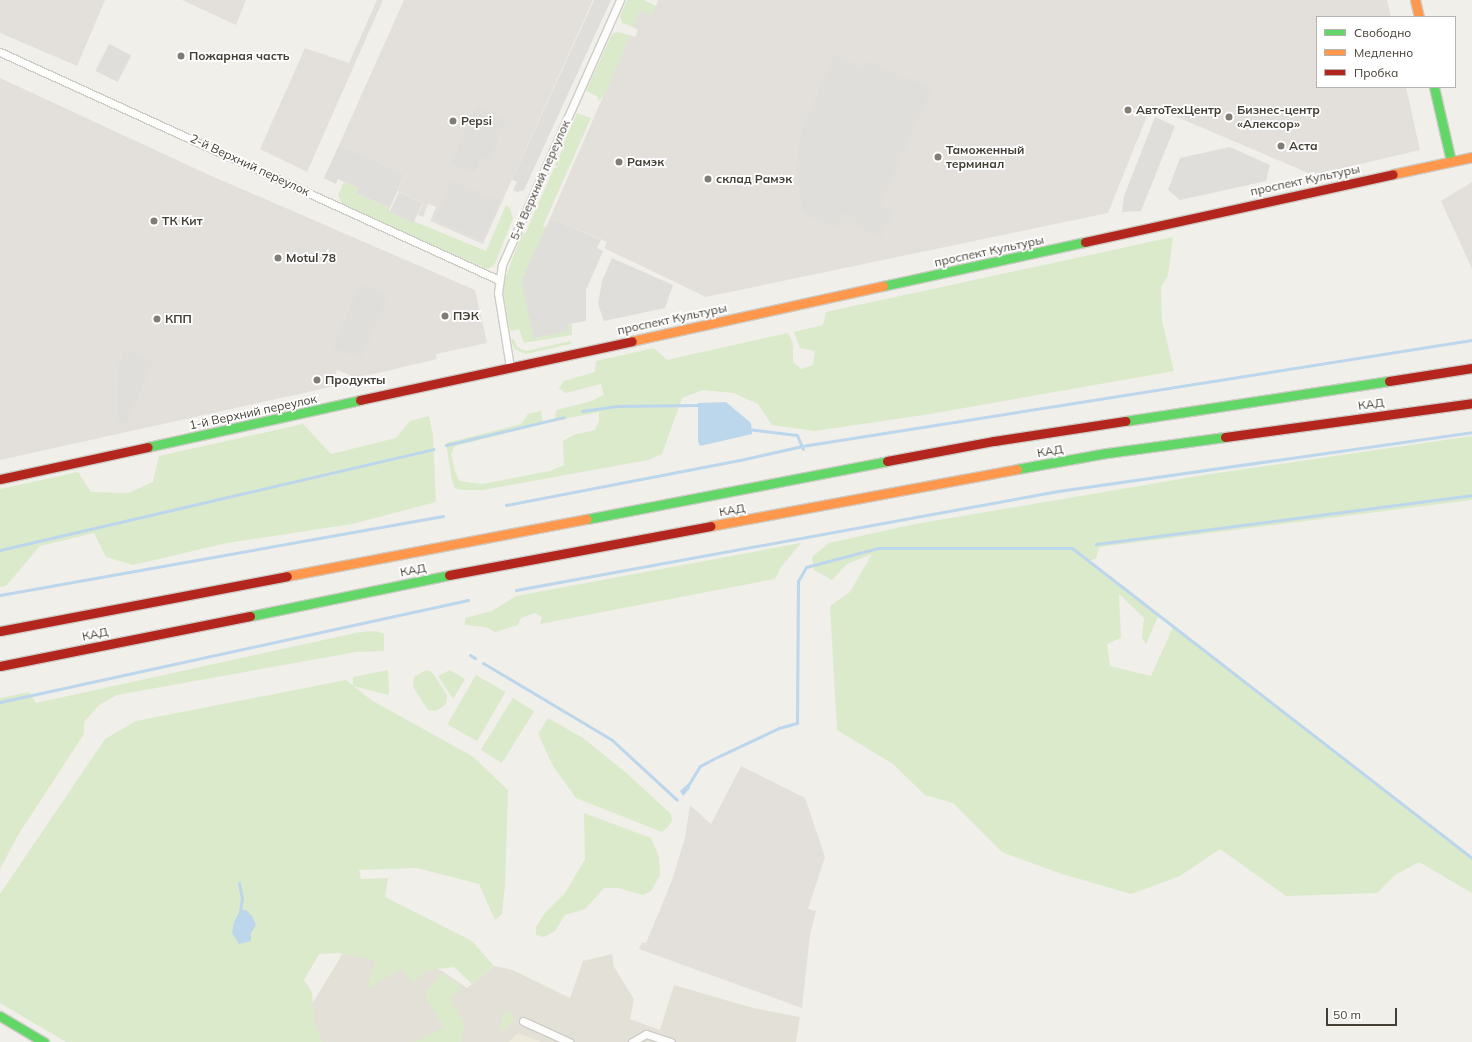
<!DOCTYPE html>
<html>
<head>
<meta charset="utf-8">
<style>
	body { margin:0 }
	#map { position:relative; width:1472px; height:1042px; overflow:hidden; background:#f0efea; font-family:Mulish,sans-serif }
	div>[style] { position:absolute }
	[style*='--x'] { left:calc(var(--x)*1px); top:calc(var(--y)*1px); width:calc(var(--w)*1px); rotate:calc(var(--a)*1deg) }
	.residential>* { inset:0; background:#e3e1d7 }
	.industrial>* { inset:0; background:#e3e0db }
	.education>* { inset:0; background:#edeadc }
	.green>* { inset:0; background:#dbeacb; transform-origin:0 0 }
	.parking>* { inset:0; background:#dfdeda; transform-origin:0 0 }
	.water>* { inset:0; background:#bcd6ec }
	.stream>* { height:3px; margin:-1.5px; padding:0 1.5px; transform-origin:1.5px; border-radius:1.5px; background:#bcd6ec }
	.roads { filter:drop-shadow(1px 0 #ceccc7) drop-shadow(-1px 0 #ceccc7) drop-shadow(0 1px #ceccc7) drop-shadow(0 -1px #ceccc7) }
	.street>* { height:7px; margin:-3.5px; padding:0 3.5px; transform-origin:3.5px; border-radius:3.5px; background:#fdfdfc }
	.fast>* { height:9px; margin:-4.5px; padding:0 4.5px; transform-origin:4.5px; border-radius:4.5px; background:#63d668 }
	.slow>* { height:9px; margin:-4.5px; padding:0 4.5px; transform-origin:4.5px; border-radius:4.5px; background:#ff974d }
	.jam>* { height:9px; margin:-4.5px; padding:0 4.5px; transform-origin:4.5px; border-radius:4.5px; background:#b3261e }
	.dots>* { width:11px; height:11px; translate:-50% -50%; box-sizing:border-box; border:2px solid #fff; border-radius:50% }
	span { translate:-50% -50%; white-space:nowrap; text-align:center; line-height:1.15; -webkit-text-stroke:3.5px #fff; paint-order:stroke }
	.poi-label { font-size:12px; color:#454036; font-weight:700 }
	.left { translate:0 -50%; text-align:left }
	.street-label { font-size:12px; color:#454036 }
	.legend { position:absolute; left:1316px; top:16px; width:140px; height:72px; box-sizing:border-box; background:#fff; border:1px solid #b5b3af; margin:0; padding:5px 7px; list-style:none; font-size:12px; color:#454036 }
	.legend li { display:flex; align-items:center; gap:8px; height:20px }
	.legend b { width:20px; border:1px solid #b5b3af }
	.scale { position:absolute; left:1326px; top:1008px; width:71px; height:18px; box-sizing:border-box; border:2px solid #454036; border-top:0; padding-left:5px; font-size:12px; line-height:14px; white-space:nowrap; color:#454036; -webkit-text-stroke:3px #fff; paint-order:stroke }
</style>
</head>
<body>
<div id="map">
	<div class="residential">
		<i style="clip-path:polygon(354px 935px,442px 971px,467px 988px,494px 966px,513px 970px,570px 998px,583px 961px,612px 954px,614px 967px,634px 999px,630px 1019px,660px 1030px,674px 985px,753px 1008px,800px 1017px,796px 1042px,289px 1042px)"></i>
	</div>
	<div class="industrial">
		<i style="clip-path:polygon(0 0,105px 0,77px 66px,0 33px)"></i>
		<i style="clip-path:polygon(182px 0,246px 0,236px 25px)"></i>
		<i style="clip-path:polygon(377px 0,383px 0,307px 172px,260px 149px,305px 48px,349px 63px)"></i>
		<i style="clip-path:polygon(404px 0,593px 0,483px 244px,430px 221px,436px 207px,428px 204px,423px 217px,418px 215px,423px 203px,398px 191px,405px 174px,339px 145px)"></i>
		<i style="clip-path:polygon(658px 0,1387px 0,1391px 17px,1317px 17px,1317px 87px,1406px 87px,1420px 150px,1313px 175px,1151px 106px,1108px 213px,706px 297px,604px 248px,607px 242px,550px 218px,630px 35px,635px 37px,637px 33px,638px 30px,633px 27px,640px 9px,656px 6px)"></i>
		<i style="clip-path:polygon(0 78px,207px 174px,475px 290px,487px 343px,436px 354px,437px 359px,374px 374px,354px 377px,337px 370px,331px 387px,0 460px)"></i>
		<i style="clip-path:polygon(1472px 182px,1472px 269px,1441px 201px)"></i>
		<i style="clip-path:polygon(741px 766px,805px 798px,825px 857px,808px 909px,816px 911px,810px 934px,802px 1008px,639px 949px,642px 942px,646px 943px,671px 883px,685px 838px,690px 805px,711px 824px)"></i>
	</div>
	<div class="education">
		<i style="clip-path:polygon(518px 1033px,541px 1042px,509px 1042px)"></i>
	</div>
	<div class="green">
		<i style="clip-path:polygon(627px 0,643px 0,656px 6px,652px 15px,640px 10px,633px 27px,622px 23px,620px 16px)"></i>
		<i style="clip-path:polygon(617px 32px,630px 35px,606px 93px,599px 101px,597px 96px,586px 91px,612px 34px)"></i>
		<i style="clip-path:polygon(577px 113px,591px 118px,543px 226px,546px 227px,569px 331px,568px 324px,572px 323px,572px 335px,524px 343px,519px 329px,510px 331px,504px 298px,504px 282px,522px 233px,525px 234px,554px 168px,558px 167px,555px 165px,563px 149px,561px 148px)"></i>
		<i style="clip-path:polygon(344px 182px,358px 188px,356px 193px,390px 208px,389px 211px,486px 251px,506px 205px,510px 208px,513px 218px,494px 266px,487px 269px,343px 206px,338px 195px)"></i>
		<i style="clip-path:polygon(1173px 237px,1168px 275px,1161px 287px,1162px 321px,1174px 371px,930px 414px,815px 431px,772px 425px,758px 404px,734px 393px,703px 390px,682px 398px,662px 454px,648px 460px,483px 490px,461px 490px,455px 488px,452px 481px,446px 443px,521px 424px,528px 414px,541px 411px,543px 424px,455px 446px,451px 454px,455px 471px,459px 481px,482px 484px,550px 471px,564px 465px,563px 441px,573px 435px,595px 430px,599px 421px,599px 412px,555px 421px,556px 410px,589px 402px,604px 395px,601px 384px,566px 393px,559px 388px,564px 381px,595px 372px,596px 361px,654px 348px,667px 360px,788px 333px,793px 343px,793px 362px,801px 369px,813px 365px,815px 351px,800px 348px,794px 332px,823px 325px,826px 312px)"></i>
		<i style="clip-path:polygon(514px 339px,517px 347px,526px 351px,571px 341px,571px 344px,526px 354px,514px 349px,511px 340px)"></i>
		<i style="clip-path:polygon(429px 416px,433px 435px,436px 502px,352px 524px,227px 543px,133px 565px,106px 557px,94px 533px,40px 546px,6px 586px,0 587px,0 489px,78px 472px,91px 492px,128px 493px,153px 482px,159px 456px,303px 424px,331px 454px,396px 438px,410px 421px)"></i>
		<i style="clip-path:polygon(1472px 436px,1472px 500px,1099px 547px,1096px 559px,1086px 561px,1158px 616px,1146px 644px,1142px 638px,1144px 618px,1119px 594px,1121px 638px,1107px 644px,1110px 666px,1151px 676px,1173px 627px,1472px 860px,1472px 893px,1419px 862px,1395px 875px,1377px 893px,1286px 896px,1220px 849px,1180px 876px,1131px 894px,1059px 873px,1002px 852px,953px 803px,925px 795px,893px 764px,837px 730px,830px 606px,850px 592px,872px 554px,847px 564px,832px 580px,814px 570px,812px 557px,829px 543px,915px 524px,1204px 475px)"></i>
		<i style="clip-path:polygon(801px 543px,781px 567px,775px 579px,540px 624px,542px 617px,535px 613px,521px 618px,518px 625px,495px 632px,486px 627px,465px 625px,465px 618px,492px 611px,516px 596px)"></i>
		<i style="clip-path:polygon(376px 631px,384px 634px,384px 651px,356px 652px,117px 695px,99px 705px,84px 722px,84px 734px,18px 835px,0 869px,0 698px,29px 692px,36px 703px,360px 632px)"></i>
		<i style="clip-path:polygon(388px 670px,389px 695px,353px 686px,353px 677px)"></i>
		<i style="clip-path:polygon(426px 670px,432px 672px,447px 695px,446px 704px,436px 711px,428px 710px,413px 687px,414px 677px)"></i>
		<i style="clip-path:polygon(450px 670px,465px 679px,453px 699px,438px 676px)"></i>
		<i style="left:476px;top:675px;width:34px;height:57px;rotate:30deg"></i>
		<i style="clip-path:polygon(346px 680px,371px 700px,472px 756px,508px 790px,505px 885px,502px 914px,495px 920px,479px 884px,417px 868px,359px 870px,361px 879px,388px 878px,385px 897px,472px 941px,494px 966px,472px 984px,454px 967px,428px 970px,413px 982px,402px 969px,367px 988px,376px 960px,338px 953px,319px 954px,304px 980px,312px 992px,314px 1024px,323px 1042px,66px 1042px,0 1003px,0 894px,105px 739px,136px 721px)"></i>
		<i style="left:513px;top:698px;width:25px;height:61px;rotate:32deg"></i>
		<i style="clip-path:polygon(548px 718px,583px 738px,624px 771px,671px 814px,672px 821px,667px 828px,662px 832px,576px 798px,553px 766px,538px 734px)"></i>
		<i style="clip-path:polygon(584px 813px,651px 838px,659px 857px,660px 875px,651px 891px,643px 895px,618px 888px,604px 888px,585px 909px,565px 915px,555px 931px,544px 937px,536px 935px,536px 927px,545px 913px,565px 893px,585px 859px)"></i>
		<i style="clip-path:polygon(441px 973px,461px 986px,451px 999px,464px 1024px,461px 1042px,414px 1042px,444px 1028px,425px 995px)"></i>
		<i style="clip-path:polygon(505px 1010px,513px 1015px,514px 1021px,502px 1032px,500px 1026px)"></i>
	</div>
	<div class="parking">
		<i style="clip-path:polygon(594px 0,611px 0,524px 190px,517px 192px,513px 190px,517px 182px,512px 180px)"></i>
		<i style="left:109px;top:44px;width:25px;height:30px;rotate:27deg"></i>
		<i style="clip-path:polygon(835px 54px,863px 68px,866px 61px,932px 88px,880px 205px,893px 211px,881px 238px,856px 226px,858px 219px,843px 213px,836px 228px,805px 214px,801px 204px,796px 162px,802px 129px)"></i>
		<i style="clip-path:polygon(477px 105px,507px 119px,489px 160px,481px 157px,474px 173px,451px 163px)"></i>
		<i style="clip-path:polygon(1155px 117px,1175px 126px,1141px 211px,1122px 212px,1124px 196px)"></i>
		<i style="clip-path:polygon(339px 145px,405px 174px,390px 208px,356px 193px,358px 188px,338px 179px,336px 184px,324px 178px)"></i>
		<i style="clip-path:polygon(1230px 147px,1270px 165px,1266px 181px,1180px 200px,1168px 190px,1180px 158px)"></i>
		<i style="left:452px;top:180px;width:52px;height:43px;rotate:24deg"></i>
		<i style="left:399px;top:192px;width:26px;height:22px;rotate:25deg"></i>
		<i style="clip-path:polygon(550px 218px,601px 240px,597px 248px,603px 251px,586px 290px,586px 321px,568px 324px,569px 331px,534px 338px,521px 281px)"></i>
		<i style="clip-path:polygon(612px 258px,673px 285px,665px 308px,604px 321px,598px 304px,602px 281px)"></i>
		<i style="left:360px;top:284px;width:30px;height:69px;rotate:23deg"></i>
		<i style="clip-path:polygon(125px 350px,153px 362px,126px 424px,117px 420px,118px 366px)"></i>
	</div>
	<div class="water">
		<i style="clip-path:polygon(726px 402px,751px 423px,752px 434px,700px 446px,698px 441px,698px 403px)"></i>
		<i style="clip-path:polygon(690px 782px,690px 788px,683px 796px,680px 791px)"></i>
		<i style="clip-path:polygon(240px 910px,246px 910px,252px 916px,256px 925px,251px 933px,251px 941px,239px 944px,232px 933px,234px 922px)"></i>
	</div>
	<div class="stream">
		<i style="--x:582;--y:411;--w:37;--a:-8"></i>
		<i style="--x:619;--y:406;--w:81;--a:-0.7"></i>
		<i style="--x:748;--y:429;--w:49;--a:7"></i>
		<i style="--x:797;--y:435;--w:15;--a:67"></i>
		<i style="--x:446;--y:445;--w:121;--a:-13.3"></i>
		<i style="--x:506;--y:505;--w:238;--a:-10.9"></i>
		<i style="--x:740;--y:460;--w:64;--a:-12.7"></i>
		<i style="--x:802;--y:446;--w:678;--a:-8.99"></i>
		<i style="--x:1096;--y:544;--w:379;--a:-7.4"></i>
		<i style="--x:0;--y:550;--w:445;--a:-13.1"></i>
		<i style="--x:516;--y:590;--w:551;--a:-10.35"></i>
		<i style="--x:1058;--y:491;--w:418;--a:-8.1"></i>
		<i style="--x:0;--y:595;--w:450;--a:-10.1"></i>
		<i style="--x:470;--y:655;--w:6;--a:31"></i>
		<i style="--x:483;--y:663;--w:150;--a:30.8"></i>
		<i style="--x:612;--y:740;--w:88;--a:42.7"></i>
		<i style="--x:0;--y:702;--w:479;--a:-12.3"></i>
		<i style="--x:689;--y:784;--w:21;--a:-59"></i>
		<i style="--x:700;--y:766;--w:15;--a:-28"></i>
		<i style="--x:713;--y:759;--w:73;--a:-25.2"></i>
		<i style="--x:779;--y:728;--w:19;--a:-16"></i>
		<i style="--x:797;--y:723;--w:142;--a:-89.6"></i>
		<i style="--x:798;--y:581;--w:16;--a:-60"></i>
		<i style="--x:806;--y:567;--w:74;--a:-14.8"></i>
		<i style="--x:878;--y:548;--w:194;--a:0"></i>
		<i style="--x:1072;--y:548;--w:506;--a:37.78"></i>
		<i style="--x:239;--y:883;--w:15;--a:79"></i>
		<i style="--x:242;--y:898;--w:12;--a:99"></i>
	</div>
	<div class="roads">
		<div class="street">
			<i style="--x:0;--y:52;--w:549;--a:24.56"></i>
			<i style="--x:510;--y:367;--w:75;--a:-99.2"></i>
			<i style="--x:498;--y:293;--w:28;--a:-82"></i>
			<i style="--x:502;--y:265;--w:290;--a:-66"></i>
			<i style="--x:523;--y:1021;--w:51;--a:24.5"></i>
			<i style="--x:632;--y:1042;--w:16;--a:-30"></i>
			<i style="--x:646;--y:1034;--w:26;--a:18"></i>
		</div>
		<div class="fast">
			<i style="--x:1434;--y:87;--w:76;--a:77.1"></i>
			<i style="--x:883;--y:286;--w:207;--a:-12.3"></i>
			<i style="--x:1125;--y:421;--w:267;--a:-8.6"></i>
			<i style="--x:148;--y:447;--w:217;--a:-12.5"></i>
			<i style="--x:1017;--y:469;--w:91;--a:-10.1"></i>
			<i style="--x:1107;--y:453;--w:119;--a:-7.7"></i>
			<i style="--x:587;--y:519;--w:306;--a:-10.9"></i>
			<i style="--x:250;--y:616;--w:203;--a:-11.6"></i>
			<i style="--x:0;--y:1016;--w:51;--a:30.6"></i>
		</div>
		<div class="slow">
			<i style="--x:1415;--y:0;--w:17;--a:77"></i>
			<i style="--x:1393;--y:174;--w:81;--a:-12.1"></i>
			<i style="--x:632;--y:341;--w:257;--a:-12.4"></i>
			<i style="--x:710;--y:526;--w:312;--a:-10.5"></i>
			<i style="--x:287;--y:576;--w:305;--a:-10.8"></i>
		</div>
		<div class="jam">
			<i style="--x:1085;--y:242;--w:315;--a:-12.4"></i>
			<i style="--x:1389;--y:381;--w:84;--a:-8.9"></i>
			<i style="--x:360;--y:400;--w:278;--a:-12.2"></i>
			<i style="--x:1225;--y:437;--w:249;--a:-7.8"></i>
			<i style="--x:887;--y:461;--w:109;--a:-10.6"></i>
			<i style="--x:994;--y:441;--w:133;--a:-8.7"></i>
			<i style="--x:0;--y:479;--w:151;--a:-12.2"></i>
			<i style="--x:449;--y:575;--w:266;--a:-10.6"></i>
			<i style="--x:0;--y:631;--w:292;--a:-10.8"></i>
			<i style="--x:0;--y:666;--w:255;--a:-11.3"></i>
		</div>
	</div>
	<div class="dots">
		<i style="left:181px;top:56px;background:#817d75"></i>
		<i style="left:1128px;top:110px;background:#817d75"></i>
		<i style="left:1229px;top:117px;background:#817d75"></i>
		<i style="left:453px;top:121px;background:#817d75"></i>
		<i style="left:1281px;top:146px;background:#817d75"></i>
		<i style="left:938px;top:157px;background:#817d75"></i>
		<i style="left:619px;top:162px;background:#817d75"></i>
		<i style="left:708px;top:179px;background:#817d75"></i>
		<i style="left:154px;top:221px;background:#817d75"></i>
		<i style="left:278px;top:258px;background:#817d75"></i>
		<i style="left:445px;top:316px;background:#817d75"></i>
		<i style="left:157px;top:319px;background:#817d75"></i>
		<i style="left:317px;top:380px;background:#817d75"></i>
	</div>
	<div class="poi-label">
		<span class="left" style="left:189px;top:56px">Пожарная часть</span>
		<span class="left" style="left:1136px;top:110px">АвтоТехЦентр</span>
		<span class="left" style="left:1237px;top:117px">Бизнес-центр<br>«Алексор»</span>
		<span class="left" style="left:461px;top:121px">Pepsi</span>
		<span class="left" style="left:1289px;top:146px">Аста</span>
		<span class="left" style="left:946px;top:157px">Таможенный<br>терминал</span>
		<span class="left" style="left:627px;top:162px">Рамэк</span>
		<span class="left" style="left:716px;top:179px">склад Рамэк</span>
		<span class="left" style="left:162px;top:221px">ТК Кит</span>
		<span class="left" style="left:286px;top:258px">Motul 78</span>
		<span class="left" style="left:453px;top:316px">ПЭК</span>
		<span class="left" style="left:165px;top:319px">КПП</span>
		<span class="left" style="left:325px;top:380px">Продукты</span>
	</div>
	<div class="street-label">
		<span style="left:250px;top:165px;rotate:25deg">2-й Верхний переулок</span>
		<span style="left:540px;top:180px;rotate:-66deg">5-й Верхний переулок</span>
		<span style="left:1305px;top:180px;rotate:-12deg">проспект Культуры</span>
		<span style="left:989px;top:251px;rotate:-12deg">проспект Культуры</span>
		<span style="left:672px;top:319px;rotate:-12deg">проспект Культуры</span>
		<span style="left:1371px;top:404px;rotate:-8deg">КАД</span>
		<span style="left:253px;top:412px;rotate:-12deg">1-й Верхний переулок</span>
		<span style="left:1050px;top:451px;rotate:-10deg">КАД</span>
		<span style="left:732px;top:510px;rotate:-10deg">КАД</span>
		<span style="left:413px;top:570px;rotate:-11deg">КАД</span>
		<span style="left:95px;top:634px;rotate:-12deg">КАД</span>
	</div>
	<ul class="legend">
	<li><b style="height:5px;background:#63d668"></b>Свободно</li>
	<li><b style="height:5px;background:#ff974d"></b>Медленно</li>
	<li><b style="height:5px;background:#b3261e"></b>Пробка</li>
	</ul>
	<div class="scale">50 m</div>
</div>
</body>
</html>
